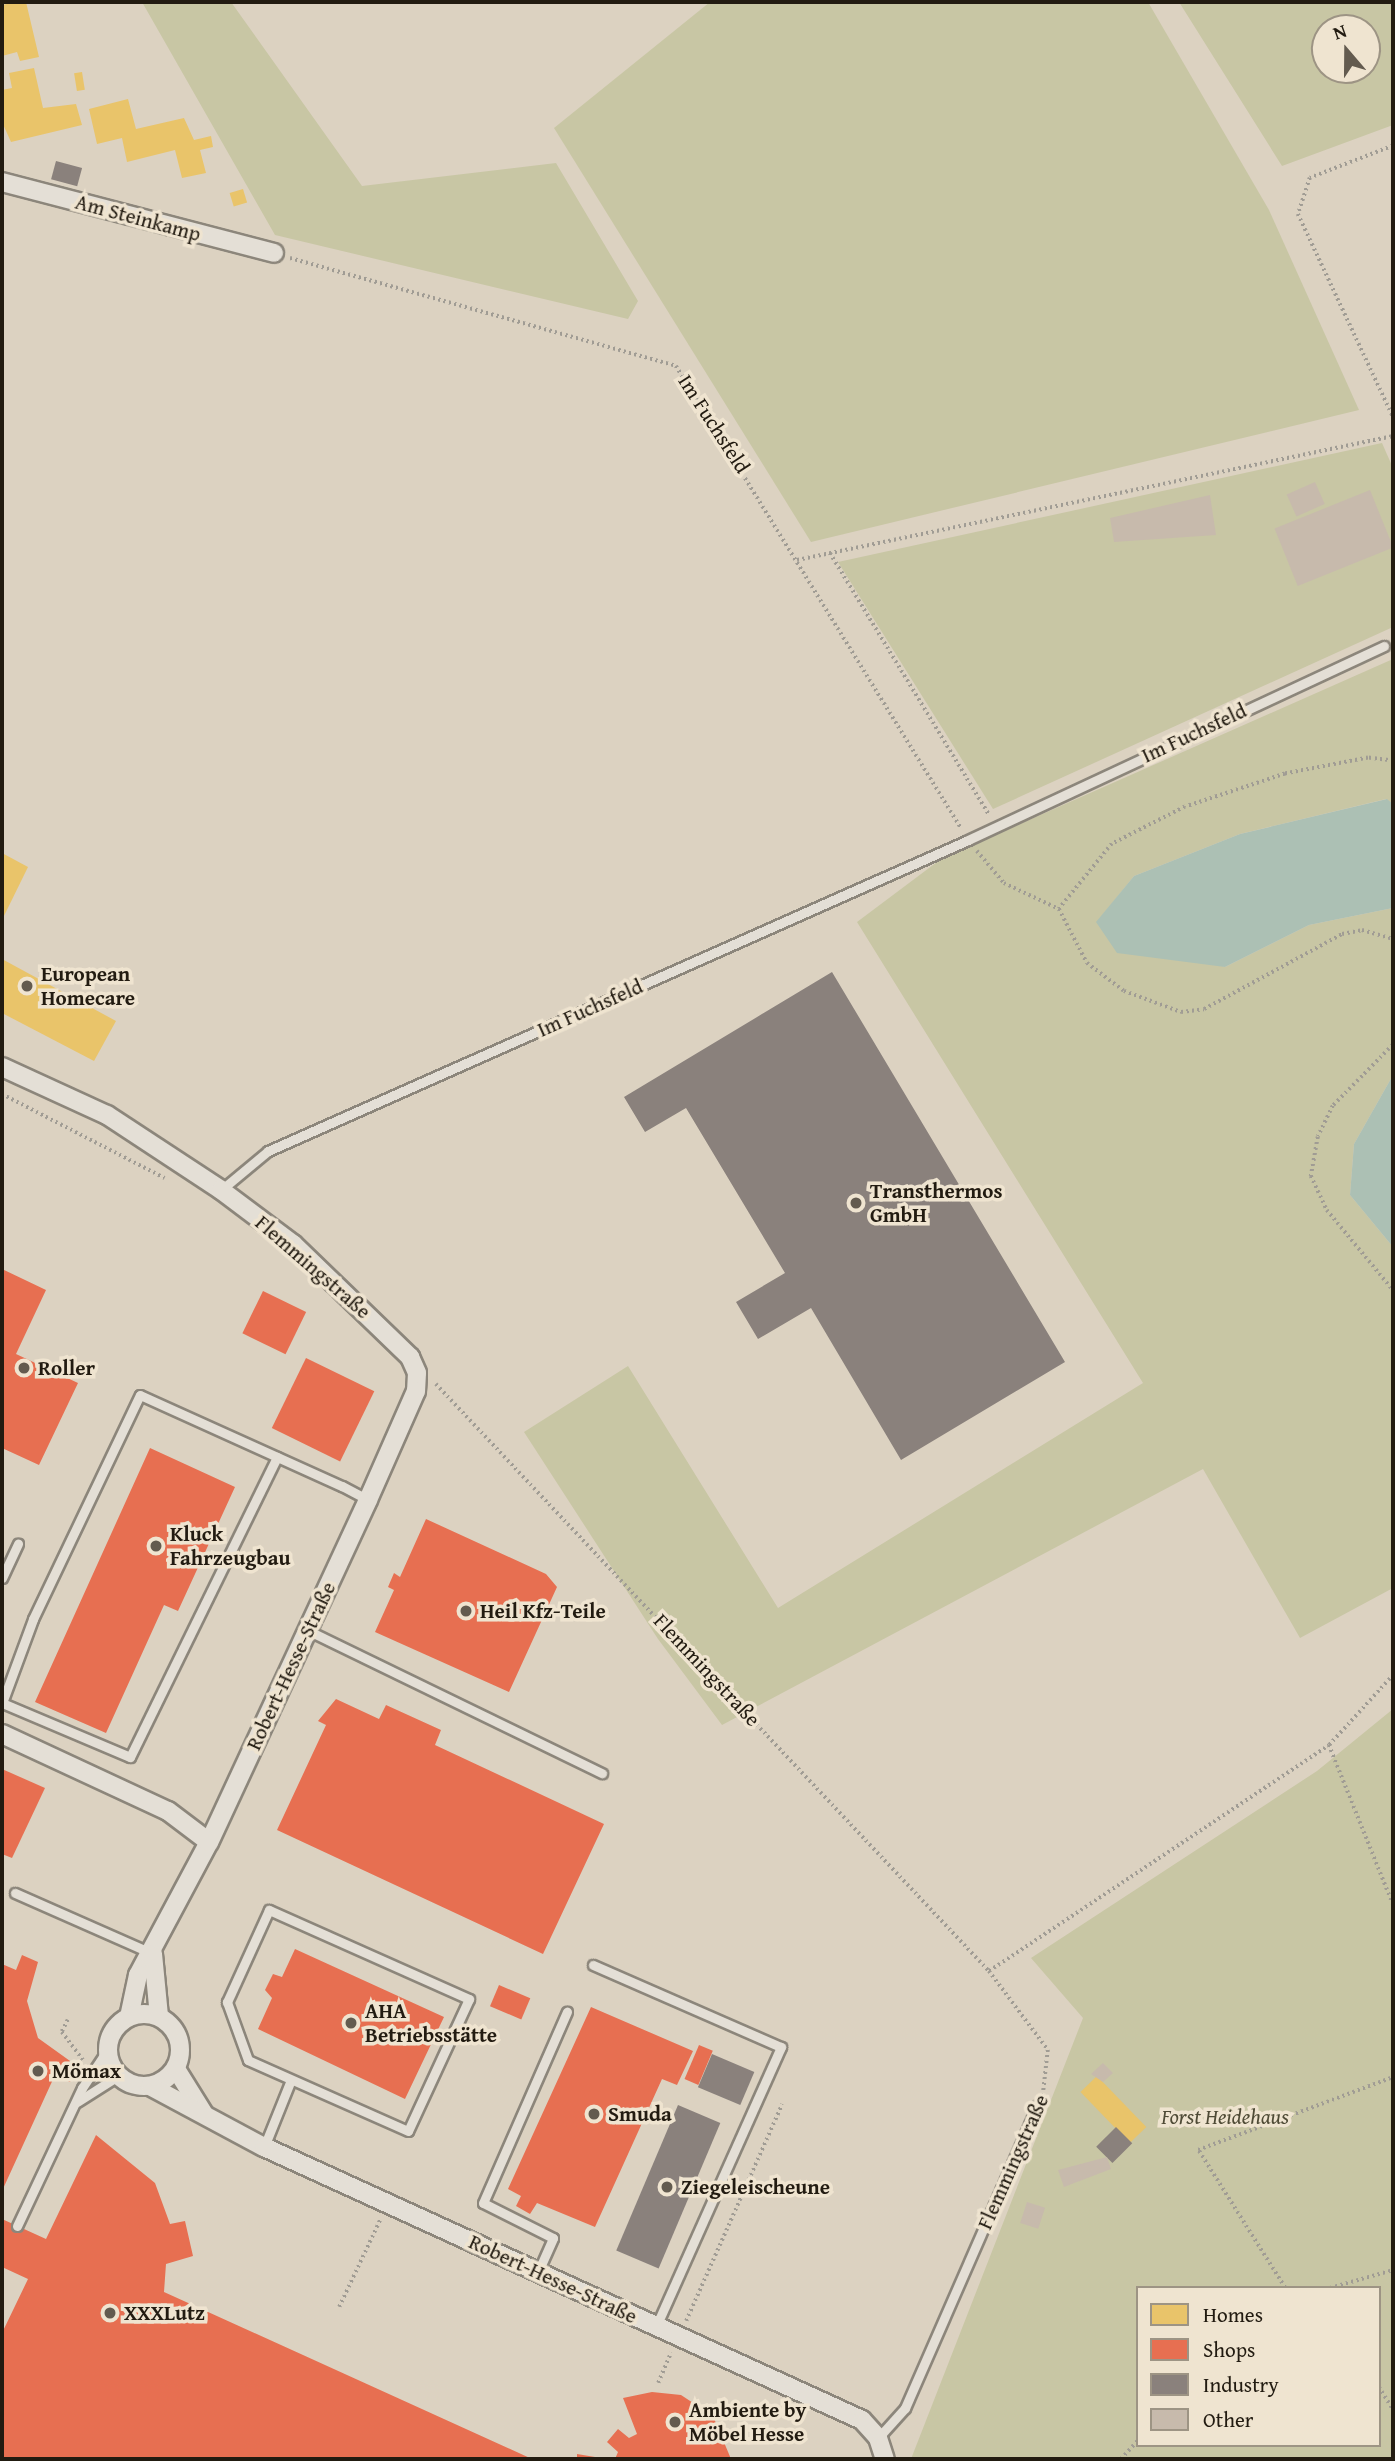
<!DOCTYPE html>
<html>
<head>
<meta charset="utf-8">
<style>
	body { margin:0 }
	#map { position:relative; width:1395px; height:2461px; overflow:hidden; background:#dcd2c1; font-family:"Gentium Book Plus",serif }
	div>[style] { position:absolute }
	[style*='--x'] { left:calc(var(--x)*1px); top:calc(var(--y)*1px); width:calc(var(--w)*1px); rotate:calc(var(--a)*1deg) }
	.green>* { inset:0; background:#c8c6a4 }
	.water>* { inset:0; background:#acc0b4 }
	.homes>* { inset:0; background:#e9c46a; transform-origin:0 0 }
	.shops>* { inset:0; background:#e76f51; transform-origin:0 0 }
	.industry>* { inset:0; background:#8a817c; transform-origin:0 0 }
	.building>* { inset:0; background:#c7baac; transform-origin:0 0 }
	.path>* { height:3.5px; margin-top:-1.75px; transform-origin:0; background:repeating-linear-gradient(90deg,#a09c94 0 2px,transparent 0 5.5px) }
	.roads { filter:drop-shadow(2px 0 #8c867b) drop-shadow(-2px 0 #8c867b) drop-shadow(0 2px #8c867b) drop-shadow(0 -2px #8c867b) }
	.service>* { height:9px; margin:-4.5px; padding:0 4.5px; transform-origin:4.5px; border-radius:4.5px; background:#e4dfd6 }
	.minor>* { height:18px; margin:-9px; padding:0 9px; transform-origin:9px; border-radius:9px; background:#e4dfd6 }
	.minor>.ring { margin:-9px; padding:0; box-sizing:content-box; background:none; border:18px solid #e4dfd6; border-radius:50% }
	.dots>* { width:19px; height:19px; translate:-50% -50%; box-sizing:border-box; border:4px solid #efe4d0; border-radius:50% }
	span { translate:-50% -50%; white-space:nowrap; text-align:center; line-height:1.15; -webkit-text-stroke:7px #efe4d0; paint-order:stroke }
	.street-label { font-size:21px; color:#221b11 }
	.poi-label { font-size:21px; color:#221b11; font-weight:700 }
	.left { translate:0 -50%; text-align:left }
	.park-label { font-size:21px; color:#4f4b36; font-style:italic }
	.frame { position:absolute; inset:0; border:4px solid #221b11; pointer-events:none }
	.legend { position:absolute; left:1136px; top:2286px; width:245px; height:161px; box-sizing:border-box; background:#efe4d0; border:2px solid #9d9484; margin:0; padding:9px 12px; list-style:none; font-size:21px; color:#221b11 }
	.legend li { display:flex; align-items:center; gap:14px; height:35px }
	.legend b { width:35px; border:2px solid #9d9484 }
	.north { position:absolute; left:1311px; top:14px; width:70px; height:70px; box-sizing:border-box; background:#efe4d0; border:2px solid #9d9484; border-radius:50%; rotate:340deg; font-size:19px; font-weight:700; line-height:28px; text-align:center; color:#221b11 }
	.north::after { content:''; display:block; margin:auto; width:24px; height:32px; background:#635b4f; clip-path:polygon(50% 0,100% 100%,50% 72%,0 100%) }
</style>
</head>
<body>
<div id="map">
	<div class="green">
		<i style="clip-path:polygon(142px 2px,231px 2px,362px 186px,556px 163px,638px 301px,628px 319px,275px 235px)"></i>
		<i style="clip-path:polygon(710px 2px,1148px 2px,1269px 210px,1359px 410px,811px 542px,554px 128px)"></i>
		<i style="clip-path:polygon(evenodd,1179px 2px,1393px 2px,1393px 125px,1282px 166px,1179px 2px,1325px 28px,1367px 28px,1367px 70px,1325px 70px,1325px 28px)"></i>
		<i style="clip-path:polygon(1382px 443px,1393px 468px,1393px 627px,993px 809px,838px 562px)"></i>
		<i style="clip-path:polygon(1393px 659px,1393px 804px,1386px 799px,1240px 834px,1134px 876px,1097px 922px,1225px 967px,1309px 925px,1393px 908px,1393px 1075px,1354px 1144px,1350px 1195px,1393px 1247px,1393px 1588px,1300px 1638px,1203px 1469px,722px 1725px,658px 1639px,524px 1432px,628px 1366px,778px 1608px,1143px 1383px,857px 922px,941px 859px)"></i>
		<i style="clip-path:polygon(evenodd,1393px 1709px,1393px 2459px,911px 2459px,1083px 2018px,1031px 1958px,1317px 1771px,1393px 1709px,1138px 2288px,1379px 2288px,1379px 2445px,1138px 2445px,1138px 2288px)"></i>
	</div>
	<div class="water">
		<i style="clip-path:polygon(1387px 799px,1393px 804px,1393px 908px,1309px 925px,1225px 967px,1117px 953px,1096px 922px,1134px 876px,1240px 834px)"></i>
		<i style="clip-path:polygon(1393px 1075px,1393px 1247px,1350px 1195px,1354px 1144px)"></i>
	</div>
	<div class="homes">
		<i style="clip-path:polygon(16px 2px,26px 2px,39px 57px,20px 61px,17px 52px,2px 56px,2px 5px)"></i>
		<i style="clip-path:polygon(34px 68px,43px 108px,76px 104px,82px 125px,11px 142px,2px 122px,2px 90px,12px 88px,9px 73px)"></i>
		<i style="left:82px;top:72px;width:18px;height:8px;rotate:81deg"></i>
		<i style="clip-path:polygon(128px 99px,136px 129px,184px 118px,194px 140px,211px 136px,213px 147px,200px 150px,206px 173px,182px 178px,175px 150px,127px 162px,122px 138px,97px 144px,89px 109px)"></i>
		<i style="left:243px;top:189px;width:14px;height:14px;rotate:73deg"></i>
		<i style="clip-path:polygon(2px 853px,28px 867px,2px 920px)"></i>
		<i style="clip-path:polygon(2px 959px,116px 1021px,94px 1061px,2px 1013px)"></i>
		<i style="left:1097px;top:2076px;width:71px;height:23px;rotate:46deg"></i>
	</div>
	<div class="shops">
		<i style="clip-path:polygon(2px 1269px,46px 1290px,16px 1354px,78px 1383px,39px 1465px,2px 1448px)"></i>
		<i style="left:263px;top:1291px;width:48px;height:47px;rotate:26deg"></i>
		<i style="left:306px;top:1358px;width:76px;height:78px;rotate:26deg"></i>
		<i style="clip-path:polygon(150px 1448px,235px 1487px,178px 1611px,164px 1605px,106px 1733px,35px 1702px)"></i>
		<i style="clip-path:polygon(426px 1519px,546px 1574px,557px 1587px,509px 1692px,375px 1632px,394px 1590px,388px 1587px,394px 1573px,400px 1577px)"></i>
		<i style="clip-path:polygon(336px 1699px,379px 1719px,386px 1705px,441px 1730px,435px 1745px,604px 1824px,543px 1954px,277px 1830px,326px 1725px,318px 1721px)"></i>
		<i style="clip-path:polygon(2px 1769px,45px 1788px,12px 1858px,2px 1854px)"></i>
		<i style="clip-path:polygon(295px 1949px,444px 2017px,405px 2099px,258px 2029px,272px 1998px,265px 1990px,273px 1974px,282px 1977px)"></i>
		<i style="clip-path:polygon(22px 1955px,38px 1962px,27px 2001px,38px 2038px,77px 2066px,70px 2082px,55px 2075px,2px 2191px,2px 1964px,16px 1970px)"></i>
		<i style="left:499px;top:1985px;width:34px;height:23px;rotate:23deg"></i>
		<i style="clip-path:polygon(591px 2007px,693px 2051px,677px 2085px,662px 2079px,595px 2227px,537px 2203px,530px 2214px,516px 2206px,521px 2196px,508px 2189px)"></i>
		<i style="left:699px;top:2045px;width:15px;height:37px;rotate:23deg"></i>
		<i style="clip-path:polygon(96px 2135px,155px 2183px,170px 2224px,185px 2221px,193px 2256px,166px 2264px,164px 2292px,532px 2459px,2px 2459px,2px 2333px,28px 2279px,2px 2267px,2px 2219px,46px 2239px)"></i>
		<i style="clip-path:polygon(652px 2392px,681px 2395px,713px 2416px,731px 2459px,615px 2459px,618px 2452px,607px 2442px,618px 2429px,629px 2438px,637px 2434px,623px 2398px)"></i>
		<i style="clip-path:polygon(577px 2454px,601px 2458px,601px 2459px,577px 2459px)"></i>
	</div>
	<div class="industry">
		<i style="left:56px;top:161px;width:27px;height:19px;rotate:15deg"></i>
		<i style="clip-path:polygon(832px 972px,1065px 1362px,901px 1460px,811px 1308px,758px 1339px,736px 1302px,785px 1273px,686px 1108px,645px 1132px,624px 1097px)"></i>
		<i style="left:712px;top:2054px;width:46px;height:36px;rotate:23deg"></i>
		<i style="left:678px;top:2105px;width:46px;height:158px;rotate:23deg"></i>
		<i style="left:1116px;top:2127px;width:23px;height:28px;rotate:45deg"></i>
	</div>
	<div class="building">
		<i style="left:1315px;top:482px;width:24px;height:31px;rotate:66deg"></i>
		<i style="left:1370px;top:490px;width:62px;height:103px;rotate:68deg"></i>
		<i style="clip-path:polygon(1210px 495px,1216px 535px,1114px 542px,1110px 518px)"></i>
		<i style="clip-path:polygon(1103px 2063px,1113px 2073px,1103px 2082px,1091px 2074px)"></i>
		<i style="clip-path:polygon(1107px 2157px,1111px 2169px,1064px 2187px,1058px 2170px)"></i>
		<i style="left:1027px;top:2202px;width:19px;height:22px;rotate:18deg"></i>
	</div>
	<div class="path">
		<i style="--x:1393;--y:146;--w:89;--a:158.9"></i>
		<i style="--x:1310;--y:178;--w:38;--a:108"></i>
		<i style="--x:1298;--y:214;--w:224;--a:64.9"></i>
		<i style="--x:290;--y:258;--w:401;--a:15.6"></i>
		<i style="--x:676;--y:366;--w:543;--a:58.33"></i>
		<i style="--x:830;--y:553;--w:306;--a:58.7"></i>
		<i style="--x:797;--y:560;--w:609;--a:-11.75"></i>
		<i style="--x:1393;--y:761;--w:25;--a:-173"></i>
		<i style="--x:1368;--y:758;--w:85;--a:169.1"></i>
		<i style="--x:1285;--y:774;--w:105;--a:161.7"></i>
		<i style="--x:1185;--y:807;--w:82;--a:153.1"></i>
		<i style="--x:1112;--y:844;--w:84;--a:129.2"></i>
		<i style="--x:1059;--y:909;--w:61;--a:62.6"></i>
		<i style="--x:1087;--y:963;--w:46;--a:37.1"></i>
		<i style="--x:1124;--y:991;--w:61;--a:20.2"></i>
		<i style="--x:1181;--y:1012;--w:23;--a:-7"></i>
		<i style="--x:1204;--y:1009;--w:157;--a:-28.5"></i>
		<i style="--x:1342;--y:934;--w:20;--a:-11"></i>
		<i style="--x:1362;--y:930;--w:32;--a:16"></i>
		<i style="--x:977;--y:851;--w:42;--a:49.8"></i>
		<i style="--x:1004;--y:883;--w:61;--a:25.3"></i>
		<i style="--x:1393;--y:1045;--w:86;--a:134.5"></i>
		<i style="--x:1333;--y:1106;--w:34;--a:116"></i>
		<i style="--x:1318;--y:1137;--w:40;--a:100"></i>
		<i style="--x:1311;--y:1176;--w:38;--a:65"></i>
		<i style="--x:1327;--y:1210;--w:104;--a:50.5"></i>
		<i style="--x:2;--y:1094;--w:183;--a:27.3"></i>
		<i style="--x:436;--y:1384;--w:806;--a:46.71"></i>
		<i style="--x:989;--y:1971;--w:99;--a:53.2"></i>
		<i style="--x:1048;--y:2050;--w:45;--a:96.3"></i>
		<i style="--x:1329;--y:1745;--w:171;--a:68.1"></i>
		<i style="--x:989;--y:1971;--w:408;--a:-33.6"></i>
		<i style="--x:1329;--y:1745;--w:95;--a:-47.6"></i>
		<i style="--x:68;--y:2020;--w:13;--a:117"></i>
		<i style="--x:62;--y:2032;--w:35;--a:53"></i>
		<i style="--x:1285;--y:2288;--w:163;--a:-122.2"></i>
		<i style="--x:1198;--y:2150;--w:208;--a:-20.5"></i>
		<i style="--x:1330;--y:2288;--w:66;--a:-15.9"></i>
		<i style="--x:339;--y:2307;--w:96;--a:-64.8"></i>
		<i style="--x:686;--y:2321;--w:237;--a:-66.1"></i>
		<i style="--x:658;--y:2383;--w:33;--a:-67"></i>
		<i style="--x:1379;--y:2387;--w:26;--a:58"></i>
		<i style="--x:1121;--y:2459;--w:25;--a:-48"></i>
	</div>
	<div class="roads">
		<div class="service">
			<i style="--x:221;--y:1190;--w:61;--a:-39.7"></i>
			<i style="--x:268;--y:1151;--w:766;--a:-23.95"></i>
			<i style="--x:968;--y:840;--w:459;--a:-25"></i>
			<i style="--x:277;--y:1457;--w:334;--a:116.1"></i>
			<i style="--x:130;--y:1757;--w:139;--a:-157.1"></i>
			<i style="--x:2;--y:1703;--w:90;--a:-69.7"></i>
			<i style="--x:33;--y:1619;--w:248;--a:-64.5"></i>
			<i style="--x:140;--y:1395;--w:222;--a:24.3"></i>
			<i style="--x:342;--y:1486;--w:30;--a:28"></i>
			<i style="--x:2;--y:1578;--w:38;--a:-65"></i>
			<i style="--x:307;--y:1630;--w:328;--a:25.9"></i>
			<i style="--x:15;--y:1893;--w:149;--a:23.8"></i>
			<i style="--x:269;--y:1910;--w:219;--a:24"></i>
			<i style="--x:469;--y:1999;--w:145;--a:114.8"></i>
			<i style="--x:408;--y:2131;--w:175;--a:-156.1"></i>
			<i style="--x:248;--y:2060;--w:62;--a:-109.9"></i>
			<i style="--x:227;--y:2002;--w:101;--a:-65.5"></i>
			<i style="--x:593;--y:1965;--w:205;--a:23.6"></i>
			<i style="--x:781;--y:2047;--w:307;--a:114.1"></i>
			<i style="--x:77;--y:2102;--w:49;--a:-32.4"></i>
			<i style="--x:264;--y:2147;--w:72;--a:-68.1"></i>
			<i style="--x:17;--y:2226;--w:153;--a:-64.8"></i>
			<i style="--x:82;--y:2088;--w:47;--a:-56.3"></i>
			<i style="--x:538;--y:2272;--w:37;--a:-66"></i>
			<i style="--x:553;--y:2238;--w:78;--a:-153.4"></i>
			<i style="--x:483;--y:2203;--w:209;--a:-66.3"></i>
			<i style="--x:878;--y:2438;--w:40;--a:-48"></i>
			<i style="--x:905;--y:2408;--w:330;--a:-66.4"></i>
		</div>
		<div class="minor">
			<i style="--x:2;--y:182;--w:281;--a:14.6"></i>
			<i style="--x:2;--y:1067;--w:115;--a:24.6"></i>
			<i style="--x:107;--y:1115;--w:136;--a:33.3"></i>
			<i style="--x:221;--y:1190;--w:90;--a:36.9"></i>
			<i style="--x:293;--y:1244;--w:163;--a:44"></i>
			<i style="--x:410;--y:1357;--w:17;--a:66"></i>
			<i style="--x:417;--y:1373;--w:18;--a:93"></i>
			<i style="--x:416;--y:1391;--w:119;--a:113.8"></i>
			<i style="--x:368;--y:1500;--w:377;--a:114.9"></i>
			<i style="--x:209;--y:1842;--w:151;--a:118.1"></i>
			<i style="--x:138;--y:1975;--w:43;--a:102.1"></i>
			<i style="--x:2;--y:1734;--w:183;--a:24.9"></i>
			<i style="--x:168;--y:1811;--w:51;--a:37.1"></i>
			<i style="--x:153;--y:1954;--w:62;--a:84.5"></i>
			<i class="ring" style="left:108px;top:2014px;width:54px;height:54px"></i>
			<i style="--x:176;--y:2069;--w:53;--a:58.1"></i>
			<i style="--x:150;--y:2086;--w:129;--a:28.2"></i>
			<i style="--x:264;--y:2147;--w:657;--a:24.54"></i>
			<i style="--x:862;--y:2420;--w:24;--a:48"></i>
			<i style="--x:878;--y:2438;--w:22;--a:72"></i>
		</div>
	</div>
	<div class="dots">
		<i style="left:27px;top:986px;background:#635b4f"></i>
		<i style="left:856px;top:1203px;background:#635b4f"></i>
		<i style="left:24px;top:1368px;background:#635b4f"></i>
		<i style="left:156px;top:1546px;background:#635b4f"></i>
		<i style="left:466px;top:1611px;background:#635b4f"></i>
		<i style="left:351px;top:2023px;background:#635b4f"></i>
		<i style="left:38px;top:2071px;background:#635b4f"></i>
		<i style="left:594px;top:2114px;background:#635b4f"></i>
		<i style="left:667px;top:2187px;background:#635b4f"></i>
		<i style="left:110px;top:2313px;background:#635b4f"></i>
		<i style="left:675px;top:2422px;background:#635b4f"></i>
	</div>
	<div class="street-label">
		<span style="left:138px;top:218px;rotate:15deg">Am Steinkamp</span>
		<span style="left:714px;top:424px;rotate:57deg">Im Fuchsfeld</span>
		<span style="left:1194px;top:733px;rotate:-25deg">Im Fuchsfeld</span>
		<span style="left:590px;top:1008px;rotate:-24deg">Im Fuchsfeld</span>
		<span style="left:313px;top:1267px;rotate:41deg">Flemmingstraße</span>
		<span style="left:291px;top:1666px;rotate:-65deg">Robert-Hesse-Straße</span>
		<span style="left:707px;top:1670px;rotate:47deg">Flemmingstraße</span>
		<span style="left:1013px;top:2162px;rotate:-66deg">Flemmingstraße</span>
		<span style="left:553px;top:2279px;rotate:25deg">Robert-Hesse-Straße</span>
	</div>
	<div class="poi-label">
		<span class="left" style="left:41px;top:986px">European<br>Homecare</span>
		<span class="left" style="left:870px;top:1203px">Transthermos<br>GmbH</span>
		<span class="left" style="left:38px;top:1368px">Roller</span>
		<span class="left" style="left:170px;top:1546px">Kluck<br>Fahrzeugbau</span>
		<span class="left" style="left:480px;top:1611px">Heil Kfz-Teile</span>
		<span class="left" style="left:365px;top:2023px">AHA<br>Betriebsstätte</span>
		<span class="left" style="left:52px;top:2071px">Mömax</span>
		<span class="left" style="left:608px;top:2114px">Smuda</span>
		<span class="left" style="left:681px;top:2187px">Ziegeleischeune</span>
		<span class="left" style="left:124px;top:2313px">XXXLutz</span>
		<span class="left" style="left:689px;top:2422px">Ambiente by<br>Möbel Hesse</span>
	</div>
	<div class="park-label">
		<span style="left:1225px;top:2117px">Forst Heidehaus</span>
	</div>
	<div class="frame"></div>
	<ul class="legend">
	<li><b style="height:19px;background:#e9c46a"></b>Homes</li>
	<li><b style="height:19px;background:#e76f51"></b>Shops</li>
	<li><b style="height:19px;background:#8a817c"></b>Industry</li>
	<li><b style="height:19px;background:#c7baac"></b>Other</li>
	</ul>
	<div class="north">N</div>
</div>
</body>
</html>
